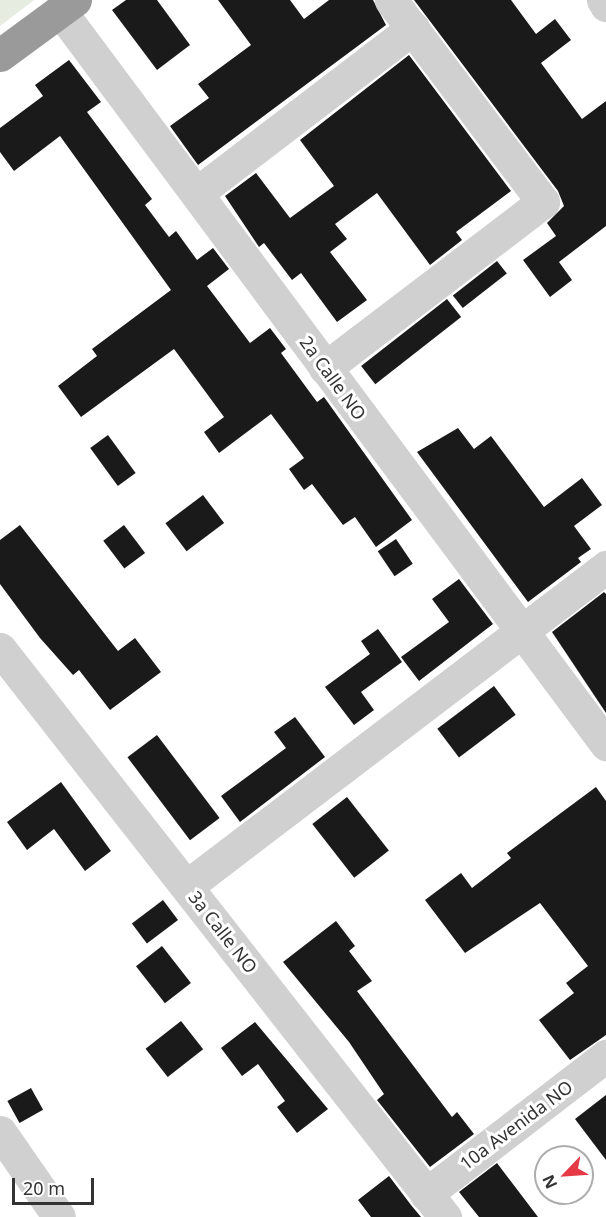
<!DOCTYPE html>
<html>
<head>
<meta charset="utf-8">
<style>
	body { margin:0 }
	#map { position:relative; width:606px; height:1217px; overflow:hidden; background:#fff; font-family:"Noto Sans",sans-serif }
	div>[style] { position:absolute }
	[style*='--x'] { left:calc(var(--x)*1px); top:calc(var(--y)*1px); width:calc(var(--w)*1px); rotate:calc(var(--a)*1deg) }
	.green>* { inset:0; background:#e6ecdf }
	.building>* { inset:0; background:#1a1a1a; transform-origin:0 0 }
	.minor>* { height:33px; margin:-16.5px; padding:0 16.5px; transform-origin:16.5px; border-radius:16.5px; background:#d0d0d0 }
	.highway>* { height:33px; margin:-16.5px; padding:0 16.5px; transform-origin:16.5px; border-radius:16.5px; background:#9a9a9a }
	span { translate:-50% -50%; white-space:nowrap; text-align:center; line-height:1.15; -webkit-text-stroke:6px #fff; paint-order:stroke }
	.street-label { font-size:18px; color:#333 }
	.north { position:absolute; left:534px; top:1145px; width:60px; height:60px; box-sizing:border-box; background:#fff; border:2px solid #adadad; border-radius:50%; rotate:245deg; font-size:16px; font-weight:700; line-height:24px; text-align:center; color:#333 }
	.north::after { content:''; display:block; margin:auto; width:21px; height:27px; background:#e63946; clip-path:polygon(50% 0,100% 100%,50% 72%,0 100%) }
	.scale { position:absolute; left:12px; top:1178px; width:82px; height:27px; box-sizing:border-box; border:3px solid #333; border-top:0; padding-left:8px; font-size:18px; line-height:21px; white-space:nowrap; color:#333; -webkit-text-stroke:4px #fff; paint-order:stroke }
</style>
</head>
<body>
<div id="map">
	<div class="green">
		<i style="clip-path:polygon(0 0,34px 0,0 26px)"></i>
	</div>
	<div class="building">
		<i style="clip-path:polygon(126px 0,157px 0,190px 45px,157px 70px,112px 10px)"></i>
		<i style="clip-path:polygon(218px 0,290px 0,304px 19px,329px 0,373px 0,386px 25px,198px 165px,170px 126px,209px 98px,198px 84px,251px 45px)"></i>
		<i style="clip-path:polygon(414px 0,511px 0,536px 34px,555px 19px,571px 40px,541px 63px,582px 119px,606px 101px,606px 226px,559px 262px,572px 280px,550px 297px,523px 260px,556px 236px,547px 223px,564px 206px,558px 191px)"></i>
		<i style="clip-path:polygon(409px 55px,511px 191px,456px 232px,462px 240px,430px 265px,377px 193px,335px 224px,347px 239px,330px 252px,367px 300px,337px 322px,301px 273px,292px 280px,264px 243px,259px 247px,225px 196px,256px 173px,290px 218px,334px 186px,300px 140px)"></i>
		<i style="clip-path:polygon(69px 60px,101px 102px,87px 112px,152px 199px,145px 205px,169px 237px,176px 231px,197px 260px,213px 248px,229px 269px,207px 286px,250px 343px,270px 328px,286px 349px,281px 353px,317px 402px,324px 397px,412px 520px,376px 547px,355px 517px,343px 525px,312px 484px,304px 490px,289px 469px,304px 458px,271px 414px,219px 453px,204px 432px,224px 417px,174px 349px,81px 417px,58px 386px,97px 356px,92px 349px,171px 290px,60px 136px,14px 171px,0 152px,0 128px,43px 96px,35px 85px)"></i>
		<i style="left:497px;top:261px;width:16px;height:56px;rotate:52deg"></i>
		<i style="left:447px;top:299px;width:23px;height:109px;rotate:52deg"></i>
		<i style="clip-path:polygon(458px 428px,474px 449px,491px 436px,544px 507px,582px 478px,602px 505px,574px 526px,591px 549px,578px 558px,581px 562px,528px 602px,417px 452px)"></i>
		<i style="left:108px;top:435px;width:47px;height:22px;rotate:54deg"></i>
		<i style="left:203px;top:495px;width:35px;height:47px;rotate:53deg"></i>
		<i style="clip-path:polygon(20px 525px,118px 651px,135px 638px,161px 672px,110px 710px,79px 670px,73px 675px,40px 638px,0 584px,0 540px)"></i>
		<i style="left:124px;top:525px;width:35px;height:26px;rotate:53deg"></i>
		<i style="left:396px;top:539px;width:30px;height:22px;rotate:56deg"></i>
		<i style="clip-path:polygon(459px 579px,493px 624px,419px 681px,401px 657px,449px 622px,432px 599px)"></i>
		<i style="clip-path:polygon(604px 592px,606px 594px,606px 713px,552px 632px)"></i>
		<i style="clip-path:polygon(378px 629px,402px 662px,361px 692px,374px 710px,354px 725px,325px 687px,370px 654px,361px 641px)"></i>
		<i style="left:494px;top:686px;width:36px;height:71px;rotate:53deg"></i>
		<i style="clip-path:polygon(295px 717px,325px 757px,240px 822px,221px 796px,286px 748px,274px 732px)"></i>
		<i style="left:157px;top:735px;width:104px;height:37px;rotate:53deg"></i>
		<i style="clip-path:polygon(61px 782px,111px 851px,85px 871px,54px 829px,27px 850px,7px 822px)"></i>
		<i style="clip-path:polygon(596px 787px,606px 801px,606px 1035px,570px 1060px,539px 1020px,574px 993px,566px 983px,588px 966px,540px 903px,465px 953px,425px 900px,461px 873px,472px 888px,511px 858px,507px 853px)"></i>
		<i style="left:347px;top:797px;width:68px;height:44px;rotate:52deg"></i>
		<i style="left:163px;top:900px;width:25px;height:39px;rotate:53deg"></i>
		<i style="clip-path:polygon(336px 921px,355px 946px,349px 951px,372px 981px,357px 991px,452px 1117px,457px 1112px,474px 1134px,430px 1167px,377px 1100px,384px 1094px,349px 1042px,283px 962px)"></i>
		<i style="left:162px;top:946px;width:47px;height:33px;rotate:52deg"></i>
		<i style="left:181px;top:1021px;width:36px;height:45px;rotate:52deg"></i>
		<i style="clip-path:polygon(255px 1022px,328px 1109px,297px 1133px,277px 1107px,285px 1101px,258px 1064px,242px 1076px,221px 1048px)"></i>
		<i style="left:31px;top:1088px;width:25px;height:27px;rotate:61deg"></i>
		<i style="clip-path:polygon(606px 1095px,606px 1160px,575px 1119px)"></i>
		<i style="clip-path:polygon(497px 1163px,503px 1171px,538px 1217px,479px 1217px,459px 1192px)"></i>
		<i style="clip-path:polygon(389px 1176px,411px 1205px,421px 1217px,371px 1217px,358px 1200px)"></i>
	</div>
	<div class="minor">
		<i style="--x:603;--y:0;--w:6;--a:59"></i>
		<i style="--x:61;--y:12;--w:913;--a:53.33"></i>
		<i style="--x:197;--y:193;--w:272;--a:-37.4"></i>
		<i style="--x:325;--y:368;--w:274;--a:-37.3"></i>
		<i style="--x:543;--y:202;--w:253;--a:-127"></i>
		<i style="--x:0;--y:649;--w:722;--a:51.92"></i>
		<i style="--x:187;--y:886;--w:527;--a:-37.28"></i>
		<i style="--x:0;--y:1132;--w:103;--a:55.2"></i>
		<i style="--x:426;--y:1194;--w:227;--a:-37.5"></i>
	</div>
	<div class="highway">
		<i style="--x:0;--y:55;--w:93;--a:-36.3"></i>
	</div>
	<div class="street-label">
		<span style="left:333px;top:378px;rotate:54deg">2a Calle NO</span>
		<span style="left:223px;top:932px;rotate:52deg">3a Calle NO</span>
		<span style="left:516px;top:1125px;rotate:-37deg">10a Avenida NO</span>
	</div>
	<div class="north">N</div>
	<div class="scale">20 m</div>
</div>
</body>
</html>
